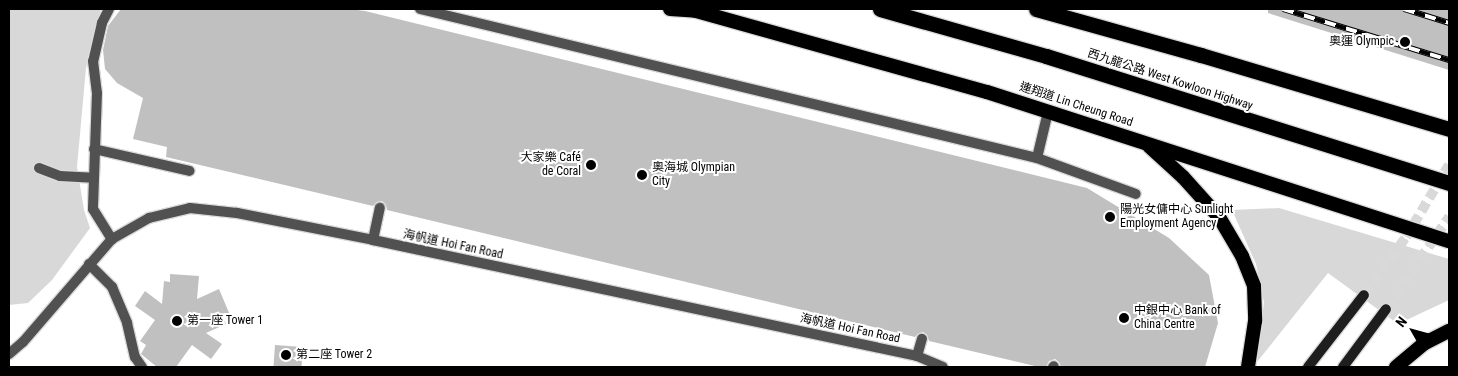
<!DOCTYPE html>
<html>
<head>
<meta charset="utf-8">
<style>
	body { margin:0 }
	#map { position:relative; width:1458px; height:376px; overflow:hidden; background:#fff; font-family:"Roboto Condensed","Noto Sans TC",sans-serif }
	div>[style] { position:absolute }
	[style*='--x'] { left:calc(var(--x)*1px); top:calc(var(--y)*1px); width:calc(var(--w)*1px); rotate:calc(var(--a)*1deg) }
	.green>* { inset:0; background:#d8d8d8 }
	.building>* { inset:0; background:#c0c0c0; transform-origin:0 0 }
	.secondary-tunnel>* { height:10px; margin-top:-5px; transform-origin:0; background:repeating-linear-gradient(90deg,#d9d9d9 0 10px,transparent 0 15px) }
	.roads { filter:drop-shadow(1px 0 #dbdbdb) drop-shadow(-1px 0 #dbdbdb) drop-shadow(0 1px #dbdbdb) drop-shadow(0 -1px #dbdbdb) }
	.service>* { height:10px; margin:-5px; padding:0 5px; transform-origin:5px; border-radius:5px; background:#515151 }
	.pedestrian>* { height:10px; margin:-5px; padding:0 5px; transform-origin:5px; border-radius:5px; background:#515151 }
	.minor>* { height:10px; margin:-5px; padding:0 5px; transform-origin:5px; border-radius:5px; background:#515151 }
	.secondary>* { height:10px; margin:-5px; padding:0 5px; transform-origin:5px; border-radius:5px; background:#1e1e1e }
	.trunk>* { height:14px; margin:-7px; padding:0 7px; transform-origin:7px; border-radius:7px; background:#000 }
	.motorway>* { height:15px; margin:-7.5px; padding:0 7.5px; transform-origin:7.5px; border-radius:7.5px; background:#000 }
	.rail>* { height:5.5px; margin-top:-2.75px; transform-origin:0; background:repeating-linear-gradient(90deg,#fff 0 11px,#000 0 22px); box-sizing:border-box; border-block:1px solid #000 }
	.dots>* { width:14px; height:14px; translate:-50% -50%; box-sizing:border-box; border:2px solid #fff; border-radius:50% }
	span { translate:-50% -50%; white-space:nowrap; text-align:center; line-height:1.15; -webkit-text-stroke:4px #fff; paint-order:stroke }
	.poi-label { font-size:12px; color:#000 }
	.right { translate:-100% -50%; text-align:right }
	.left { translate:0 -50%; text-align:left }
	.street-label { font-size:12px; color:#000 }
	.frame { position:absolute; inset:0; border:10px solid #000; pointer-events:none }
	.north { position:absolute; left:1388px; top:306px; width:50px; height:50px; -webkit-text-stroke:4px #fff; paint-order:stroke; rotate:308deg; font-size:14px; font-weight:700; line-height:20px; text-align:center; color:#000 }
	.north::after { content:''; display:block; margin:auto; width:18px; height:22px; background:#000; clip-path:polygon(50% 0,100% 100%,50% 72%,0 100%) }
</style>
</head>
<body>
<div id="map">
	<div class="green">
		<i style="clip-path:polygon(9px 9px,101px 9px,86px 68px,77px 167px,84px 210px,90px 228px,52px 280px,28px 303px,9px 305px)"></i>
		<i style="clip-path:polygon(1279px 208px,1449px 259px,1449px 300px,1398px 324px,1328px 273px,1257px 362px,1264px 302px,1256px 264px,1232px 210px)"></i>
	</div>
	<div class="building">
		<i style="clip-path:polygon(121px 9px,350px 9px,365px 11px,1087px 188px,1169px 238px,1209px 275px,1218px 323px,1205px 367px,1061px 367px,1059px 362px,1055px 359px,1049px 361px,1046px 367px,1039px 367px,929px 341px,927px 335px,923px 332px,918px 334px,915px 337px,387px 210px,386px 205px,382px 201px,377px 202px,373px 206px,166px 157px,167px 147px,133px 139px,143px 98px,117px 83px,105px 69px,103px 50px,108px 26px)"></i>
		<i style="clip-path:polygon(1268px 9px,1449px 9px,1449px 70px,1268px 13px)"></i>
		<i style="clip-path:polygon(170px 274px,199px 276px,197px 299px,219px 289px,230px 315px,223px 318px,226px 324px,206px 333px,222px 344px,211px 359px,192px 345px,176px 367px,157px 367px,141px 354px,146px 345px,140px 341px,155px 320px,135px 306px,145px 291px,162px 304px,164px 281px,170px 282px)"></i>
		<i style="left:275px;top:345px;width:28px;height:22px;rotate:4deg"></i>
	</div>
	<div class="secondary-tunnel">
		<i style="--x:1364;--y:295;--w:72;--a:-54.1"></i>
		<i style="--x:1406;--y:237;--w:84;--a:-59.2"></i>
		<i style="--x:1386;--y:309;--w:112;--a:-55.6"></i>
	</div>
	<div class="roads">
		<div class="service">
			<i style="--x:373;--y:240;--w:33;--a:-78"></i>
			<i style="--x:89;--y:264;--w:33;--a:45"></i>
			<i style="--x:112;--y:287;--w:39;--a:67"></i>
			<i style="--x:127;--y:323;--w:35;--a:77"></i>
			<i style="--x:135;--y:357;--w:12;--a:55"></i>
			<i style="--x:917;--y:356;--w:18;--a:-74"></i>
			<i style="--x:1053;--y:367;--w:1;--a:-45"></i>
		</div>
		<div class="pedestrian">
			<i style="--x:109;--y:9;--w:16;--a:117"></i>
			<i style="--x:102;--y:23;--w:39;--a:103"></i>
			<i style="--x:93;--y:61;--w:32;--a:83"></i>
			<i style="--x:97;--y:93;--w:116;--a:92"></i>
			<i style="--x:93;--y:209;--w:36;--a:58"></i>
			<i style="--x:420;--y:9;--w:635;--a:13.58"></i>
			<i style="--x:1037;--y:158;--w:105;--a:20"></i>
			<i style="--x:94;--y:149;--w:98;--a:12.9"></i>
			<i style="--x:1037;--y:158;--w:47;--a:-76.6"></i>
			<i style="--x:39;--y:168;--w:22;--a:21"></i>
			<i style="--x:60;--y:176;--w:33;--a:3"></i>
		</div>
		<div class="minor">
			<i style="--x:9;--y:354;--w:18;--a:-41"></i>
			<i style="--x:23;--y:342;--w:136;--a:-49.2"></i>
			<i style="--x:112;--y:239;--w:43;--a:-29.6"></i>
			<i style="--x:149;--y:218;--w:42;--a:-13.7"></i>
			<i style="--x:190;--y:208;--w:47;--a:6.1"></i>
			<i style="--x:237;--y:213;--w:139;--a:11.2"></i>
			<i style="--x:373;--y:240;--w:556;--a:12.04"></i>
			<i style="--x:917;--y:356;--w:28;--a:23"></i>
		</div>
		<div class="secondary">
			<i style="--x:1308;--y:367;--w:91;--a:-52.1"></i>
			<i style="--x:1343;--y:367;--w:72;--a:-53.4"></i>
		</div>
		<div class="trunk">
			<i style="--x:670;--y:9;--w:27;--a:4"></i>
			<i style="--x:689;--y:9;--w:309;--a:15.6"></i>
			<i style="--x:987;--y:92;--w:485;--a:17.9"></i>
			<i style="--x:1149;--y:146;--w:46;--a:42.4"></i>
			<i style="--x:1183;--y:177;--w:54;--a:48"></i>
			<i style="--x:1219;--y:217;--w:45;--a:59.5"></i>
			<i style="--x:1242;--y:256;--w:32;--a:68"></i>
			<i style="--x:1254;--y:286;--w:35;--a:88"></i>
			<i style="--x:1255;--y:321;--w:47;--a:98.7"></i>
			<i style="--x:1396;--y:367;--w:38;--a:-40"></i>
			<i style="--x:1425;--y:343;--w:27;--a:-27"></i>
		</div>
		<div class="motorway">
			<i style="--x:880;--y:9;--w:173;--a:15.8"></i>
			<i style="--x:1046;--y:56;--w:423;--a:17.5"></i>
			<i style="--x:1036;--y:9;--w:171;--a:15.6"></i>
			<i style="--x:1201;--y:55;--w:259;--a:16.6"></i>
		</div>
	</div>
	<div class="rail">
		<i style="--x:1283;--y:9;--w:174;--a:17.1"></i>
		<i style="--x:1404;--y:9;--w:47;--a:17.3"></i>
	</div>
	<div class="dots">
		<i style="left:1405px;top:42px;background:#000"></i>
		<i style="left:591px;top:165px;background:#000"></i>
		<i style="left:642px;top:175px;background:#000"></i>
		<i style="left:1110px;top:217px;background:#000"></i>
		<i style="left:1124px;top:318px;background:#000"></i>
		<i style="left:177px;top:321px;background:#000"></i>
		<i style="left:286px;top:355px;background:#000"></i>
	</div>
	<div class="poi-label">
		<span class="right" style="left:1394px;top:42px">奧運 Olympic</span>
		<span class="right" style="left:581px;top:165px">大家樂 Café<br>de Coral</span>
		<span class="left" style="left:652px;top:175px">奧海城 Olympian<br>City</span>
		<span class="left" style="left:1120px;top:217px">陽光女傭中心 Sunlight<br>Employment Agency</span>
		<span class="left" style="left:1134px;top:318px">中銀中心 Bank of<br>China Centre</span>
		<span class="left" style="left:187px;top:321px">第一座 Tower 1</span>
		<span class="left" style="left:296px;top:355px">第二座 Tower 2</span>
	</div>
	<div class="street-label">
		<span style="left:1170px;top:80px;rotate:18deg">西九龍公路 West Kowloon Highway</span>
		<span style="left:1076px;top:105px;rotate:18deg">連翔道 Lin Cheung Road</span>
		<span style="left:453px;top:245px;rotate:12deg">海帆道 Hoi Fan Road</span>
		<span style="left:850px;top:329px;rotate:12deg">海帆道 Hoi Fan Road</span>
	</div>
	<div class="frame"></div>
	<div class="north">N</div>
</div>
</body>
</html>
